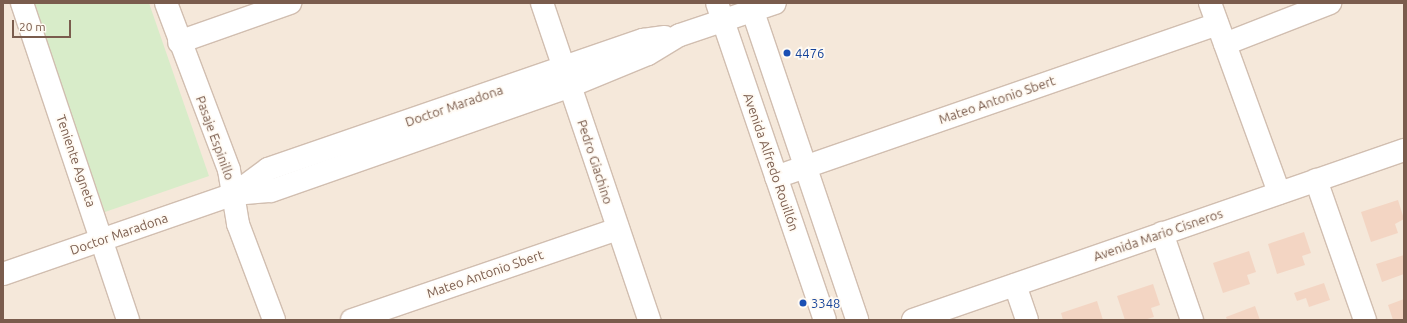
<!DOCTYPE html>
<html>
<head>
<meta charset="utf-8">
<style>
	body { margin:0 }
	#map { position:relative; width:1407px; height:323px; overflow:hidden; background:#fdf6ec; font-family:Ubuntu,sans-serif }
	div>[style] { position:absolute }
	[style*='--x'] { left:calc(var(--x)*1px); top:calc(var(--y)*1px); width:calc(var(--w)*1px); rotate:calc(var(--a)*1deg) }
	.residential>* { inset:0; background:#f5e8da; transform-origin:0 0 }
	.green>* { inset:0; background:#d8ecc9 }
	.building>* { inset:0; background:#f3d5c3 }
	.roads { filter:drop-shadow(1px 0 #d1beb0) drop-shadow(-1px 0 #d1beb0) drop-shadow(0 1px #d1beb0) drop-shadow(0 -1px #d1beb0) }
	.minor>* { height:22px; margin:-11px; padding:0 11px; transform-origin:11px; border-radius:11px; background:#fff }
	.dots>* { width:11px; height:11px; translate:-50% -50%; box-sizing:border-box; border:2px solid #fffaf3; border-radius:50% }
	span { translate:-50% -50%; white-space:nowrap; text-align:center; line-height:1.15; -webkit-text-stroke:3.5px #fffaf3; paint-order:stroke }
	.transit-label { font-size:13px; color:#164399 }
	.left { translate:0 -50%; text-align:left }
	.street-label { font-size:13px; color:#7a5c4d }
	.frame { position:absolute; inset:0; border:4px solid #7a5c4d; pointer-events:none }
	.scale { position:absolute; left:12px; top:20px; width:59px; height:18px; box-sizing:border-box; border:2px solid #7a5c4d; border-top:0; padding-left:5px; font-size:12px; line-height:14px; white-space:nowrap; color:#7a5c4d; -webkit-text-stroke:3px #fffaf3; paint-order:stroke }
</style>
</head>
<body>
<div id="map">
	<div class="residential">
		<i style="left:3px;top:3px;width:1401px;height:317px"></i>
	</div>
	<div class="green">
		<i style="clip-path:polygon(32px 3px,149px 3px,209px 176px,105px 212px)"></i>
	</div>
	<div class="building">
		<i style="clip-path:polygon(1398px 200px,1404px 219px,1395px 224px,1398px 233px,1371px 242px,1361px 212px)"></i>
		<i style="clip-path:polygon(1304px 232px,1311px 253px,1302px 256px,1305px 265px,1277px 274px,1268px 244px)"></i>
		<i style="clip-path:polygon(1249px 251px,1256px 272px,1247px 275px,1250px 284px,1223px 293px,1213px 263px)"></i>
		<i style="clip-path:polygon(1404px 255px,1404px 274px,1382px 282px,1376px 264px)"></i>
		<i style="clip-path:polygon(1324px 283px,1330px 300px,1309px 307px,1306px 298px,1297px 301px,1294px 293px)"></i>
		<i style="clip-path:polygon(1153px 284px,1160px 305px,1151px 308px,1154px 317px,1144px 320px,1125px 320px,1117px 296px)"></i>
		<i style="clip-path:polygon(1404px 299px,1404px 320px,1393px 320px,1388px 305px)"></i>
		<i style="clip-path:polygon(1097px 301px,1103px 320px,1063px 320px,1061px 313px)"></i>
		<i style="clip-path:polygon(1255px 306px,1260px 320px,1227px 320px,1226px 317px)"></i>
	</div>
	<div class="roads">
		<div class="minor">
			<i style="--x:22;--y:3;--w:334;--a:71.5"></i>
			<i style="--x:166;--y:3;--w:178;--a:69.3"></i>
			<i style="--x:229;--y:170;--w:55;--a:80.5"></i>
			<i style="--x:238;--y:224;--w:103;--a:69.4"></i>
			<i style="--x:542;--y:3;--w:335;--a:71.3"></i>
			<i style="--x:717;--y:3;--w:335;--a:71.2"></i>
			<i style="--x:750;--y:3;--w:335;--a:71.3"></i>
			<i style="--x:1210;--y:3;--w:202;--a:70"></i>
			<i style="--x:179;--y:42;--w:118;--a:-19.4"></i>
			<i style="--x:1225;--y:44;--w:113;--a:-21.3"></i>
			<i style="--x:776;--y:177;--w:467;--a:-19.1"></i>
			<i style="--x:1316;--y:180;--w:148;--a:70.7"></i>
			<i style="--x:234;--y:194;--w:42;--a:-36.3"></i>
			<i style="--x:268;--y:169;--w:397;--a:-19"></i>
			<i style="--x:643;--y:40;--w:22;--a:-8"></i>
			<i style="--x:1162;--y:233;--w:92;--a:71"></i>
			<i style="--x:3;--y:274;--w:244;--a:-19.1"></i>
			<i style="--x:234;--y:194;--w:37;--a:-5"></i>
			<i style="--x:271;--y:191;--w:317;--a:-19.3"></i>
			<i style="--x:570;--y:86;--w:84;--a:-22.3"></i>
			<i style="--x:648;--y:54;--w:37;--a:-31"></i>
			<i style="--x:680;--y:35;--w:100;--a:-18.6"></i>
			<i style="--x:1015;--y:285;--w:37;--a:71"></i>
			<i style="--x:352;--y:320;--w:281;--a:-18.9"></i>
			<i style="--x:913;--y:320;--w:520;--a:-19.1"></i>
		</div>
	</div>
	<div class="dots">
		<i style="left:787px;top:53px;background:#1a4fb4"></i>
		<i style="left:803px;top:303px;background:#1a4fb4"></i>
	</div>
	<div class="transit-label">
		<span class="left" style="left:795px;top:53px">4476</span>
		<span class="left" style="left:811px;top:303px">3348</span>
	</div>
	<div class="street-label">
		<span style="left:997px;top:100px;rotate:-19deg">Mateo Antonio Sbert</span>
		<span style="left:454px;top:106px;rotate:-19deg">Doctor Maradona</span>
		<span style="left:215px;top:138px;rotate:70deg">Pasaje Espinillo</span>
		<span style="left:76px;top:161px;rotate:71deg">Teniente Agneta</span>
		<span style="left:595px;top:162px;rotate:72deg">Pedro Giachino</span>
		<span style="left:771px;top:162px;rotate:71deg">Avenida Alfredo Rouillón</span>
		<span style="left:119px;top:234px;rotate:-19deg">Doctor Maradona</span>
		<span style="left:1158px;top:235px;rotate:-19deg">Avenida Mario Cisneros</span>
		<span style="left:485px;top:274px;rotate:-19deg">Mateo Antonio Sbert</span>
	</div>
	<div class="frame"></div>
	<div class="scale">20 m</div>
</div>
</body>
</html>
